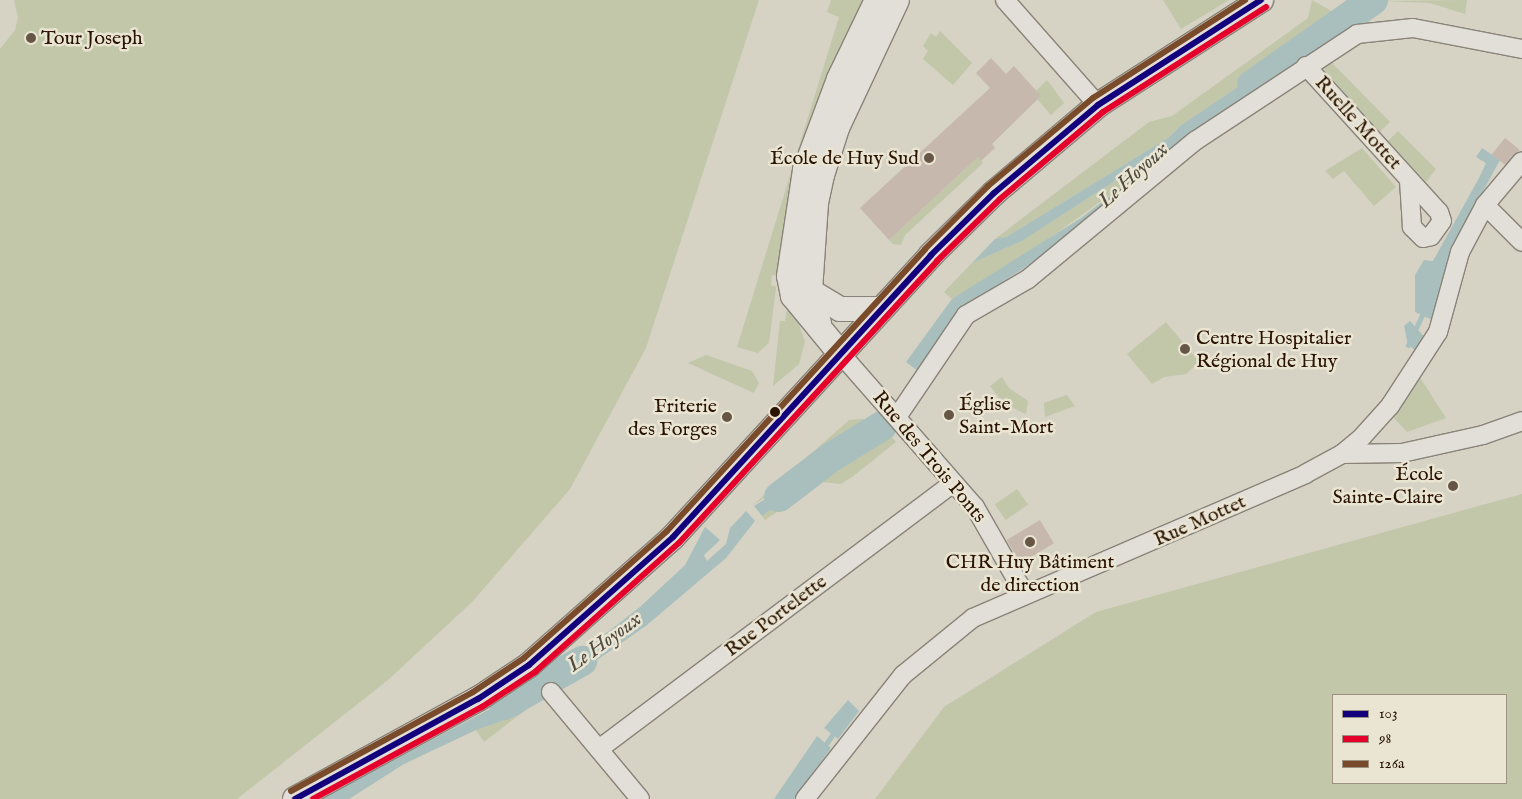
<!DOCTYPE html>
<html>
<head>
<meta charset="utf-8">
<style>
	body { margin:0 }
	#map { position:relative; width:1522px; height:799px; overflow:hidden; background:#d6d2c4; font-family:"IM FELL English",serif }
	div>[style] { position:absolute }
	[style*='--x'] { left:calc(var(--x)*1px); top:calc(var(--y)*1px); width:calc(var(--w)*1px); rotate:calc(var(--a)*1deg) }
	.green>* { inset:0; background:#c1c7a8; transform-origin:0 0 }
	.water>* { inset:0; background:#a9bfbd }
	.stream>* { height:5px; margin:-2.5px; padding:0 2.5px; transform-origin:2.5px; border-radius:2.5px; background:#a9bfbd }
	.river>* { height:30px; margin:-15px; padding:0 15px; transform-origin:15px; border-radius:15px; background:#a9bfbd }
	.building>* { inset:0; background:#c6b8ad; transform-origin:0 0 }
	.roads { filter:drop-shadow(1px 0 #898379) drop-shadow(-1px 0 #898379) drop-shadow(0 1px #898379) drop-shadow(0 -1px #898379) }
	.street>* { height:18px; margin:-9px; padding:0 9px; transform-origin:9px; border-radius:9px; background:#e1dfd7 }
	.secondary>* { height:24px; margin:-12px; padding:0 12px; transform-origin:12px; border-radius:12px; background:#e1dfd7 }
	.bus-1>* { height:6px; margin:-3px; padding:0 3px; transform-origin:3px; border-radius:3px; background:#13007c }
	.bus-2>* { height:6px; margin:-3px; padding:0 3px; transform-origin:3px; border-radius:3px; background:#e4002b }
	.bus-3>* { height:6px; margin:-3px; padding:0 3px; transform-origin:3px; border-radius:3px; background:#7a4b2a }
	.dots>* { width:14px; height:14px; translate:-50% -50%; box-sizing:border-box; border:2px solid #eae5d3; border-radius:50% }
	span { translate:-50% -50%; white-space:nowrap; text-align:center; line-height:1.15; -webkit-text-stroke:5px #eae5d3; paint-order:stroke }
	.poi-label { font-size:20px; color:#2a1300 }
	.left { translate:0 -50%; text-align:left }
	.right { translate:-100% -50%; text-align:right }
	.street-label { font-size:20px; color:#2a1300 }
	.water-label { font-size:21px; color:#504c41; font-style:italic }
	.legend { position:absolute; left:1332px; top:694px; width:175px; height:90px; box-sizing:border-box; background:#eae5d3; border:1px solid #9d917f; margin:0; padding:6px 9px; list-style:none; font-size:15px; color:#2a1300 }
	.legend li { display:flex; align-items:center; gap:10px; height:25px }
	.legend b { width:25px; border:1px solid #9d917f }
</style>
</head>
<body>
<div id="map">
	<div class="green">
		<i style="clip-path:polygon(14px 0,759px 0,646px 348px,570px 489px,472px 602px,388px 680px,237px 799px,0 799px,0 49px,15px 30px,18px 17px)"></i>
		<i style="clip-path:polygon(831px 0,865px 0,809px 123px,790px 178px,777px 276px,772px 275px,771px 285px,776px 287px,769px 343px,758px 353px,737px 347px,839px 17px,827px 12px)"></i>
		<i style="clip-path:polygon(1163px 0,1229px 0,1181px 29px)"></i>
		<i style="clip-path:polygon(1312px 0,1340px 16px,1323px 29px,1332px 37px,1291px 65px,1281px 58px,1180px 126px,1168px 138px,1006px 237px,995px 239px,1149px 122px,1172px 116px,1308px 18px)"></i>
		<i style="clip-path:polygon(1467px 0,1465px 14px,1430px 3px,1384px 1px)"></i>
		<i style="clip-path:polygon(940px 31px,972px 63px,953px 85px,923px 59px,928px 51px,923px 46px,931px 33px,936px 37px)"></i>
		<i style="clip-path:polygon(1330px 61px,1390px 122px,1380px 132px,1325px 71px,1324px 64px)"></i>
		<i style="clip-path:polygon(1047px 80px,1064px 103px,1051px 115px,1037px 99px,1036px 91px)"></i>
		<i style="clip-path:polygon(1398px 131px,1436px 169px,1426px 182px,1388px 141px)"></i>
		<i style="clip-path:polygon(1362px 148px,1396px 187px,1374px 206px,1344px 171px,1333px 179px,1325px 171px)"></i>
		<i style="clip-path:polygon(978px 157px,983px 163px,905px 235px,901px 245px,893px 244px,889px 240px)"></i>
		<i style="clip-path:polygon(1121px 177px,1128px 182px,1030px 252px,952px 299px,944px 292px,972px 263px,1022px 241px)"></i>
		<i style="clip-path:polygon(787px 308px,797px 319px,805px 342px,799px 364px,773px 386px,780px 321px,785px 321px)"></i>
		<i style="clip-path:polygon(1166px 322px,1199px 362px,1186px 374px,1164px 377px,1152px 384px,1127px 354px)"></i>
		<i style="clip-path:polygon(706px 355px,752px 371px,759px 383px,754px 393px,688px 363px)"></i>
		<i style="clip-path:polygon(1419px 376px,1446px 418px,1407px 432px,1391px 415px)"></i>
		<i style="clip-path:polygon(1002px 377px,1009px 388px,1028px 401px,1026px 414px,1004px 404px,990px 386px)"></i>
		<i style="clip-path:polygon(1067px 395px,1075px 406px,1045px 417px,1044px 403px)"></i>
		<i style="clip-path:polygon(874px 418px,896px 442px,852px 477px,841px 484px,822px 482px,765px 520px,762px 516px,805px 485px,806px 473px,753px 505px,849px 420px)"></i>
		<i style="left:1017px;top:489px;width:19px;height:27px;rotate:55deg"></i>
		<i style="clip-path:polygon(evenodd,1522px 494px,1522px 799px,875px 799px,944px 707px,1096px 612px,1522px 494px,1506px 695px,1506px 783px,1333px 783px,1333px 695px,1506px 695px)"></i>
		<i style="clip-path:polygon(519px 715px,484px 742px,476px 730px)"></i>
	</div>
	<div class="water">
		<i style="clip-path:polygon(1359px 0,1385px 0,1355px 21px,1344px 12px)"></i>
		<i style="clip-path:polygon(1340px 16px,1351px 24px,1332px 37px,1325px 34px,1323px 29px)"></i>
		<i style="clip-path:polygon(1281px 58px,1291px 65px,1060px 244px,962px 309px,918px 371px,906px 362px,952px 299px,1081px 218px,1128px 182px,1127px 178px,1121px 177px,1022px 241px,972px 263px,995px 239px,1006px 237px,1168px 138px,1180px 126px)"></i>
		<i style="clip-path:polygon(1482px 148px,1500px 160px,1475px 206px,1434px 321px,1415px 312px,1415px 275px,1424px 260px,1433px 261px,1479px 178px,1486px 163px,1476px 157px)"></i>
		<i style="clip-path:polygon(1410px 321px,1427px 340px,1418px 352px,1408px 345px,1404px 326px)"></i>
		<i style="clip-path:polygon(806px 473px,810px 473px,805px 485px,762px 516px,754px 506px)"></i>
		<i style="clip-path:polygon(746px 511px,755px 521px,726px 558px,647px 625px,553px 691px,541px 676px,573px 659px,640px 607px,685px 565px,705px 527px,720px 540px,704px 555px,707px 561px,726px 544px,730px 528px)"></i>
		<i style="clip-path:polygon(536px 679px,548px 694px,519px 715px,476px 730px,404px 764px,349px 799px,320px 799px,488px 710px)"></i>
		<i style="clip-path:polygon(848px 700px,859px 711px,838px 739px,824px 728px)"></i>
		<i style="clip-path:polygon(817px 736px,831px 748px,794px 799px,774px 799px)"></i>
	</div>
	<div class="stream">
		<i style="--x:1408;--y:345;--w:40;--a:-65"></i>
		<i style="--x:823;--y:748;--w:21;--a:-55"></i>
	</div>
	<div class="river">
		<i style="--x:1252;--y:85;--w:148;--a:-35.1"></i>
		<i style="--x:779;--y:497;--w:64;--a:-37.4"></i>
		<i style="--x:830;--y:458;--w:61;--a:-31.6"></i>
		<i style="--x:504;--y:705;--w:90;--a:-29.4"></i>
	</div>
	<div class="building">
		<i style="clip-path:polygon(991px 58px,1006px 74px,1014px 66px,1041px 96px,992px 144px,995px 148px,981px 161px,978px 157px,889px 240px,860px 208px,990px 88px,976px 73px)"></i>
		<i style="left:1505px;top:138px;width:19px;height:21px;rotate:39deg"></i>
		<i style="left:1040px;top:520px;width:27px;height:39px;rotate:59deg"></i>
	</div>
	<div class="roads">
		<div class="street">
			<i style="--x:1005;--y:0;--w:140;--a:48.5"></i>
			<i style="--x:1306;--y:66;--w:197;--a:47.7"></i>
			<i style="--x:1439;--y:212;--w:9;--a:72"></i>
			<i style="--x:1442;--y:221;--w:19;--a:126"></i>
			<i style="--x:1431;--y:236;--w:8;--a:166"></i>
			<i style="--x:1423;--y:238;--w:16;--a:-135"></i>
			<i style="--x:1412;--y:227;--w:47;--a:-93.7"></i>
			<i style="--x:1485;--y:205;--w:52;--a:45"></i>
			<i style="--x:840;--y:353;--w:205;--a:48.8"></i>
			<i style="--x:975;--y:507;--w:99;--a:60.3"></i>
			<i style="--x:897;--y:417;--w:123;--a:-55.9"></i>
			<i style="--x:966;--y:315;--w:72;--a:-30.1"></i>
			<i style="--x:1028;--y:279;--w:217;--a:-39.6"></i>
			<i style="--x:1195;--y:141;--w:194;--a:-33.4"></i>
			<i style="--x:1357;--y:34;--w:56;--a:-6.1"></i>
			<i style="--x:1413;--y:28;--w:111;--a:10.9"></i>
			<i style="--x:1342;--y:454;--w:60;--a:-1"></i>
			<i style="--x:1402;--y:453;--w:83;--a:-12.5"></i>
			<i style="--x:1483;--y:435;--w:41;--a:-19.7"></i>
			<i style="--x:551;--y:692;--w:139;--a:50.2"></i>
			<i style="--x:599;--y:749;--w:443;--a:-36.9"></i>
			<i style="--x:805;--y:799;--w:158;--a:-51.7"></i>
			<i style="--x:903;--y:675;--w:90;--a:-39.2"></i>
			<i style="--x:973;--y:618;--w:362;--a:-23.4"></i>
			<i style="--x:1305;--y:474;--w:42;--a:-28.4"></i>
			<i style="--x:1342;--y:454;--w:26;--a:-40"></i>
			<i style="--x:1362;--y:437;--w:42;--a:-47.9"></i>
			<i style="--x:1390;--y:406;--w:88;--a:-57"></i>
			<i style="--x:1438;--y:332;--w:83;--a:-74.6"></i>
			<i style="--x:1460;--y:252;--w:53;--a:-62"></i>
			<i style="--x:1485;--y:205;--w:57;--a:-49.9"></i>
		</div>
		<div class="secondary">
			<i style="--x:810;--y:291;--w:35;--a:31"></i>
			<i style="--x:840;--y:309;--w:41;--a:0"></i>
			<i style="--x:819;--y:323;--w:33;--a:-106"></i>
			<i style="--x:810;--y:291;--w:88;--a:-86.1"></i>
			<i style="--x:816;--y:203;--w:29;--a:-78"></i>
			<i style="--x:822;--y:175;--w:49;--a:-72.3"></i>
			<i style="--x:837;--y:128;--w:141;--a:-64.9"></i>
			<i style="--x:840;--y:353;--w:74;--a:-129.5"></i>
			<i style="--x:793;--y:296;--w:20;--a:-101"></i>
			<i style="--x:789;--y:276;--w:107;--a:-81.4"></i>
			<i style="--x:805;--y:170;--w:97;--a:-69.5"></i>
			<i style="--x:839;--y:79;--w:88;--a:-64.3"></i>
			<i style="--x:295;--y:799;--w:209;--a:-28.7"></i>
			<i style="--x:478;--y:699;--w:61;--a:-33.7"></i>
			<i style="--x:529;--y:665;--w:193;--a:-41.6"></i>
			<i style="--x:673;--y:537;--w:382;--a:-47.5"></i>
			<i style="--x:931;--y:255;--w:88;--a:-44.5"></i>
			<i style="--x:994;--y:193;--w:136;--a:-40.2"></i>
			<i style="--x:1098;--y:105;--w:194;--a:-32.8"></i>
		</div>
	</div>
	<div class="bus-1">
		<i style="--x:295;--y:799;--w:209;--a:-28.7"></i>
		<i style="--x:478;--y:699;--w:61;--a:-33.7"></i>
		<i style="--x:529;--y:665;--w:193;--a:-41.6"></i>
		<i style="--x:673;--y:537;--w:382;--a:-47.5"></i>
		<i style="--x:931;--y:255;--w:88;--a:-44.5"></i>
		<i style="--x:994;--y:193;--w:136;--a:-40.2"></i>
		<i style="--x:1098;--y:105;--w:194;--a:-32.8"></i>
	</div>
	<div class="bus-2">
		<i style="--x:313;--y:799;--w:192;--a:-28.6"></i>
		<i style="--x:482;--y:707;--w:64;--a:-33.4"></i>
		<i style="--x:535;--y:672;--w:193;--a:-41.9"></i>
		<i style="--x:679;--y:543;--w:382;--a:-47.5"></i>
		<i style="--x:937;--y:261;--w:88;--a:-44.5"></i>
		<i style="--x:1000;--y:199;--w:135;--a:-40.2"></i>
		<i style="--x:1103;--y:112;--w:194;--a:-32.8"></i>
	</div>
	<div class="bus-3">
		<i style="--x:291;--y:791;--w:207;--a:-28.5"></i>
		<i style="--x:473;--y:692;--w:61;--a:-33.7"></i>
		<i style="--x:524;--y:658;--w:191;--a:-41.6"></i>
		<i style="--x:667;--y:531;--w:382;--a:-47.5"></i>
		<i style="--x:925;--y:249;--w:89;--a:-45"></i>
		<i style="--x:988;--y:186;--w:137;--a:-40"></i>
		<i style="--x:1093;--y:98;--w:181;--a:-32.8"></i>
	</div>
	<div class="dots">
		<i style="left:31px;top:38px;background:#665645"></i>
		<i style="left:929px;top:158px;background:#665645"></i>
		<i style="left:1185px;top:349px;background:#665645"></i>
		<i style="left:775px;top:412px;background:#2a1300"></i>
		<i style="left:949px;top:415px;background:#665645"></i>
		<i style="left:727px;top:417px;background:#665645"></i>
		<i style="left:1453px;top:486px;background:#665645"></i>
		<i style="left:1030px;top:542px;background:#665645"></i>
	</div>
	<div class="poi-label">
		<span class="left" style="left:41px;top:38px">Tour Joseph</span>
		<span class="right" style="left:919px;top:158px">École de Huy Sud</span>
		<span class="left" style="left:1196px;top:350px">Centre Hospitalier<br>Régional de Huy</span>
		<span class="left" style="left:959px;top:416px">Église<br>Saint-Mort</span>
		<span class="right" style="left:717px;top:418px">Friterie<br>des Forges</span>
		<span class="right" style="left:1443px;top:486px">École<br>Sainte-Claire</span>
		<span style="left:1030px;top:574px">CHR Huy Bâtiment<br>de direction</span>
	</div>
	<div class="street-label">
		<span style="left:1358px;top:123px;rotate:48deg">Ruelle Mottet</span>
		<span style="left:929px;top:457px;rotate:50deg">Rue des Trois Ponts</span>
		<span style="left:1200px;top:521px;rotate:-24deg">Rue Mottet</span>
		<span style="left:776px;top:616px;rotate:-37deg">Rue Portelette</span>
	</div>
	<div class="water-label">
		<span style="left:1134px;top:176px;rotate:-42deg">Le Hoyoux</span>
		<span style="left:605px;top:643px;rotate:-36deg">Le Hoyoux</span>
	</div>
	<ul class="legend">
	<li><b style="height:6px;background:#13007c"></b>103</li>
	<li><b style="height:6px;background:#e4002b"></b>98</li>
	<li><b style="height:6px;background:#7a4b2a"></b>126a</li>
	</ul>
</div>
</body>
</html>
